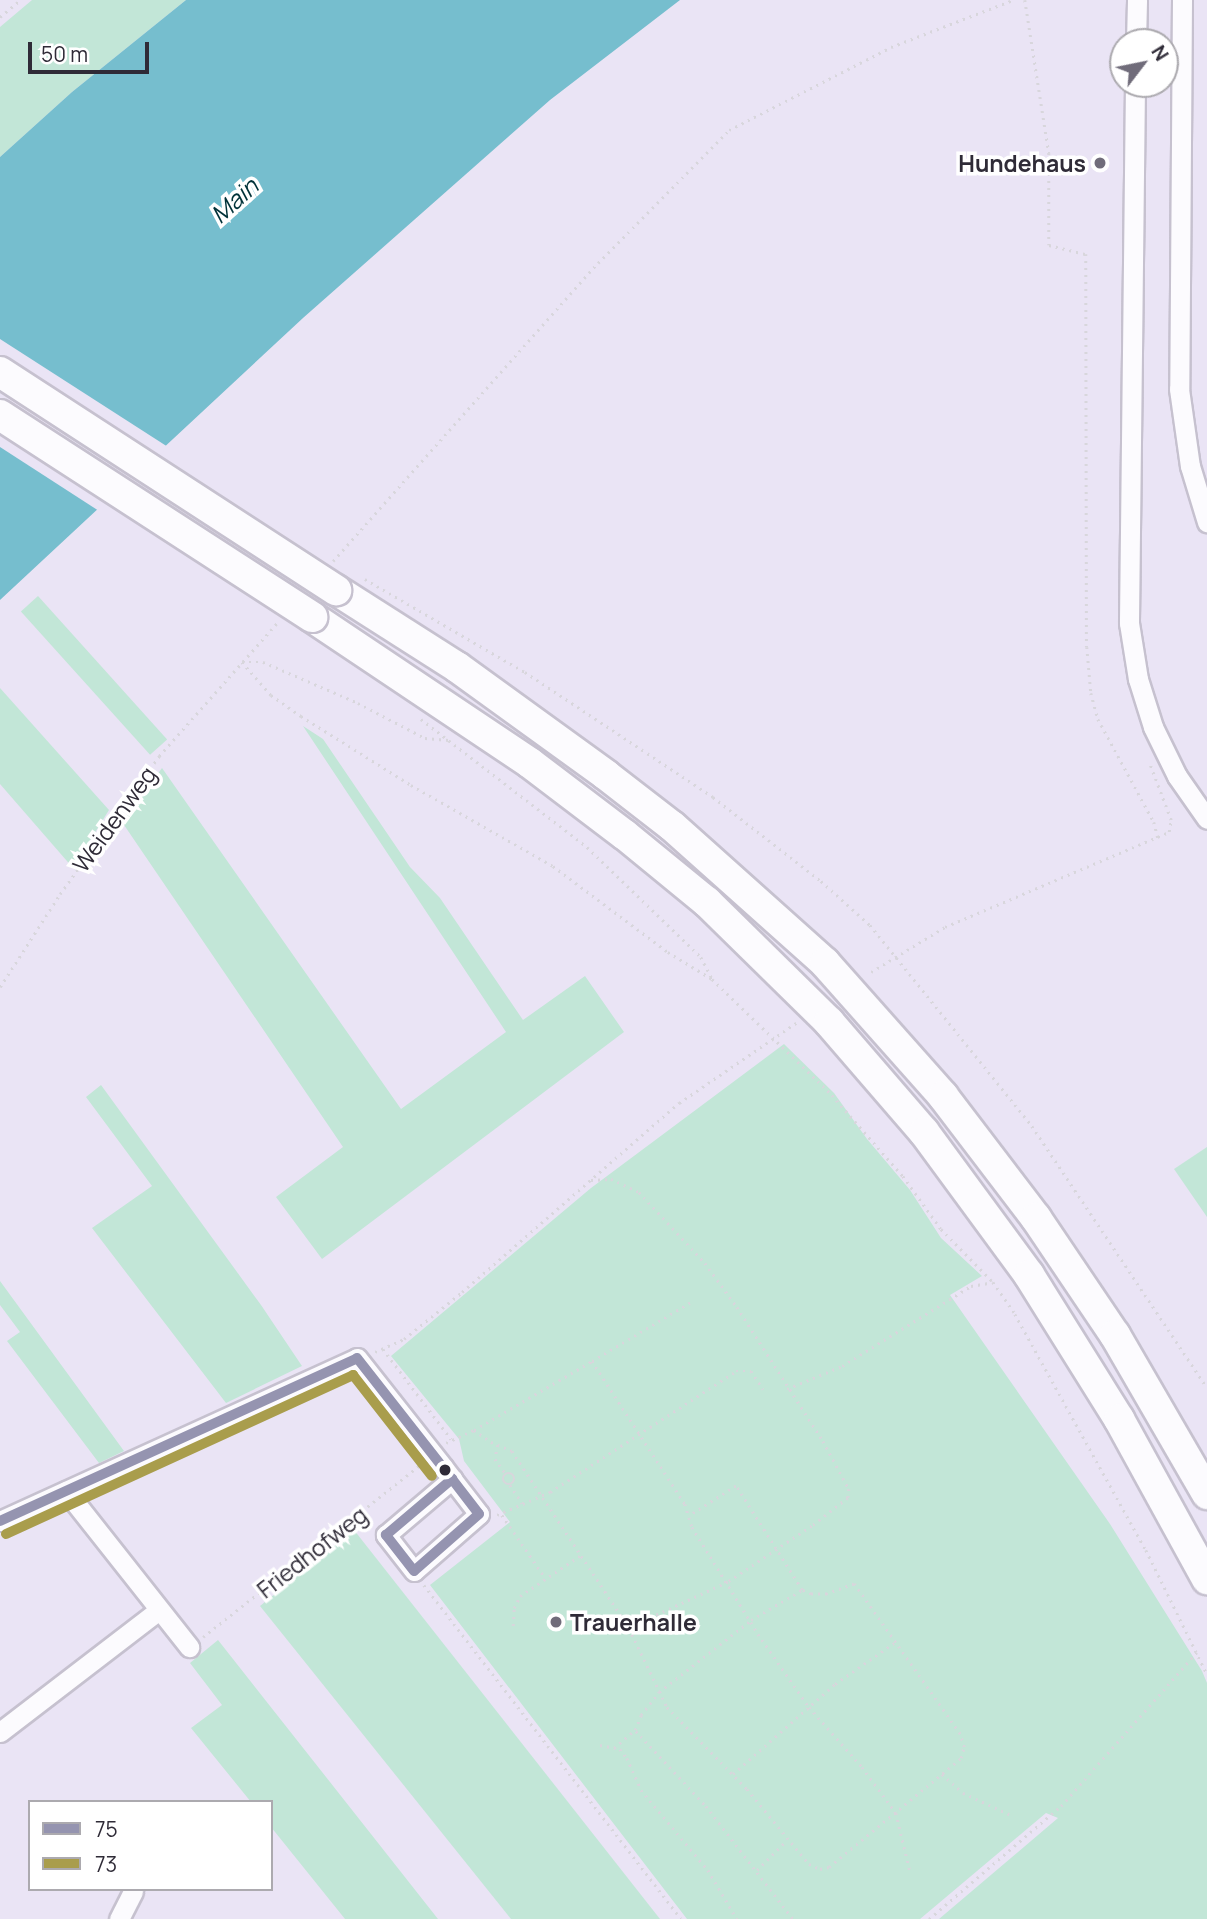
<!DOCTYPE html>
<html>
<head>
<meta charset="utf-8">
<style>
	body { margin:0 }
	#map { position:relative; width:1207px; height:1919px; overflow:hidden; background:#eae4f5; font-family:Manrope,sans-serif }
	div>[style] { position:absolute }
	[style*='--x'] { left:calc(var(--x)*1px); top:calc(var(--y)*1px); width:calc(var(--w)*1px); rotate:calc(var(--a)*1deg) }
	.green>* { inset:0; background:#c2e6d7; transform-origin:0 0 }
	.water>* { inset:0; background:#76bece }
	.pier>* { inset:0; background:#eae4f5 }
	.path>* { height:2.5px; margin-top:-1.25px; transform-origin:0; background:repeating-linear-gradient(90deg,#d8d6dc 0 2px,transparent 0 7px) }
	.path>.ring { margin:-1.25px; padding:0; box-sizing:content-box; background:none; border:2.5px solid #d8d6dc; border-radius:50% }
	.roads { filter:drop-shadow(2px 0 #c6c1cf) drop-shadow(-2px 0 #c6c1cf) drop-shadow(0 2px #c6c1cf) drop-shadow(0 -2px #c6c1cf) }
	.minor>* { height:19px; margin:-9.5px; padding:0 9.5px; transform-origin:9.5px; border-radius:9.5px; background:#fcfbfe }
	.highway>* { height:30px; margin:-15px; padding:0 15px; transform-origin:15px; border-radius:15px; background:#fcfbfe }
	.bridges { filter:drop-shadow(2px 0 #c6c1cf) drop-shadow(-2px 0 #c6c1cf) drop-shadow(0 2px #c6c1cf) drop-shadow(0 -2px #c6c1cf) }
	.highway-bridge>* { height:30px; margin:-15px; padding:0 15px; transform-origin:15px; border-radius:15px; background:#fcfbfe }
	.bus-1>* { height:10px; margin:-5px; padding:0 5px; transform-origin:5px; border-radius:5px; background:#9594b0 }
	.bus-2>* { height:10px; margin:-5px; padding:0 5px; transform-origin:5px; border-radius:5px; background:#a99d4c }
	.dots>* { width:19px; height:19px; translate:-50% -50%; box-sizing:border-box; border:4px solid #fff; border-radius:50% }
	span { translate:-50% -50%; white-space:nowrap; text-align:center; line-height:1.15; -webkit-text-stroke:7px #fff; paint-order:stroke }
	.poi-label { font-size:23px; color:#2f2b37; font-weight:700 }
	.right { translate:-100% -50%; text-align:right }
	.left { translate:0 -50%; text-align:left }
	.street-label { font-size:23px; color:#2f2b37 }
	.water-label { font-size:24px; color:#003239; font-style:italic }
	.legend { position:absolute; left:28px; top:1800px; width:245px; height:91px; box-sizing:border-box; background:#fff; border:2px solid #acaaaf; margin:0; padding:9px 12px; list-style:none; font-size:21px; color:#2f2b37 }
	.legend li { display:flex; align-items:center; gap:14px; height:35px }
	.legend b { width:35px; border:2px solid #acaaaf }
	.north { position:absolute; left:1109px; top:28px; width:70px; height:70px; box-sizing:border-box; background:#fff; border:2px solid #acaaaf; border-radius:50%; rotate:58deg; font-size:19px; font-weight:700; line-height:28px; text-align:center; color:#2f2b37 }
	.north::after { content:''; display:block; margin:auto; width:24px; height:32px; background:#706c7a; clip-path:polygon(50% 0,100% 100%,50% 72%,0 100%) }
	.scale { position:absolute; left:28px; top:42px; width:121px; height:32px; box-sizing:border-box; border:4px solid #2f2b37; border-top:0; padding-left:9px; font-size:21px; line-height:24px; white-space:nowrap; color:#2f2b37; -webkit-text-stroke:5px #fff; paint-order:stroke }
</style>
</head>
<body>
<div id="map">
	<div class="green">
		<i style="clip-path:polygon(32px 0,186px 0,72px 92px,0 157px,0 27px)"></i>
		<i style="left:38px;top:596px;width:193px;height:23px;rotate:48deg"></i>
		<i style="clip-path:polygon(0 688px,109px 810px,73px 868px,0 784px)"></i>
		<i style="clip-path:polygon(303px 726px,323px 739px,410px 867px,440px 898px,523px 1020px,585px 976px,624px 1032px,322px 1259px,276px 1197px,343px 1147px,122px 822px,162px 768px,401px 1109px,506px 1032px)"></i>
		<i style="clip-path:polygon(784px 1044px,834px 1093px,867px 1139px,910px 1190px,941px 1238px,982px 1276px,950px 1295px,1110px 1524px,1202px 1671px,1207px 1683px,1207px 1919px,939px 1919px,1058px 1818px,1046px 1813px,920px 1919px,687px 1919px,430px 1585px,510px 1522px,464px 1461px,459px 1439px,391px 1356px,591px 1188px)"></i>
		<i style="clip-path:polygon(101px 1085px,261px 1305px,302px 1366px,226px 1403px,92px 1228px,152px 1186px,86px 1097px)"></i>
		<i style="clip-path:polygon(1207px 1147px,1207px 1217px,1174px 1169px)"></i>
		<i style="clip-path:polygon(0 1281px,124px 1451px,99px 1463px,7px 1341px,20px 1332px,0 1305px)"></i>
		<i style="clip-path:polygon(354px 1530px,660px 1919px,511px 1919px,260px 1606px)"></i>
		<i style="clip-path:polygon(218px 1640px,438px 1919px,345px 1919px,271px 1827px,271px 1802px,251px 1802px,191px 1728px,222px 1705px,190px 1663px)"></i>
	</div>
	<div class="water">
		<i style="clip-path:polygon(186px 0,680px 0,550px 100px,303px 318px,0 600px,0 157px,72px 92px)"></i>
	</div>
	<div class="pier">
		<i style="clip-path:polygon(0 339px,168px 447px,99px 511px,0 447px)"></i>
	</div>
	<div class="path">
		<i style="--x:1025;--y:0;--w:155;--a:81.1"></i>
		<i style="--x:1049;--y:153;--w:92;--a:90"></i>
		<i style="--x:1049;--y:245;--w:38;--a:14"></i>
		<i style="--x:1086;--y:254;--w:393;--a:89.9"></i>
		<i style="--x:1087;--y:647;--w:46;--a:85"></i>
		<i style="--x:1091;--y:693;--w:27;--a:75"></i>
		<i style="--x:1098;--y:719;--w:117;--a:61.5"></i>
		<i style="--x:1154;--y:822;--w:16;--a:76"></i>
		<i style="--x:0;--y:17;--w:26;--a:-40"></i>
		<i style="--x:333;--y:561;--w:399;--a:-48.4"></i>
		<i style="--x:598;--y:263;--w:187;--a:-45.4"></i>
		<i style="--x:729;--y:130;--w:182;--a:-27.1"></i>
		<i style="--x:891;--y:47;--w:131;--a:-21.1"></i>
		<i style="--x:365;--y:579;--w:185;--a:30.2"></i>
		<i style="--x:525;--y:672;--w:226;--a:33.6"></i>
		<i style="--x:713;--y:797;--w:137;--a:37.9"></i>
		<i style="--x:821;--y:881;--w:66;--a:41.9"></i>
		<i style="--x:870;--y:925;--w:258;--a:51.1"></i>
		<i style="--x:1032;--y:1126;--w:314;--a:56.2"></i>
		<i style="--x:242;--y:662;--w:44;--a:48.7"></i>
		<i style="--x:271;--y:695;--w:37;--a:35"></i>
		<i style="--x:301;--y:716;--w:130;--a:32.1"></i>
		<i style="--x:411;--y:785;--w:163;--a:29.7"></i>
		<i style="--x:553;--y:866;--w:144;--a:36.8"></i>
		<i style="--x:668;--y:952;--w:52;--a:31.5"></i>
		<i style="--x:712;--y:979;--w:167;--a:44"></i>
		<i style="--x:832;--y:1095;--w:108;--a:48.8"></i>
		<i style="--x:903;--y:1176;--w:65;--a:54.4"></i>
		<i style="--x:941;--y:1229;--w:74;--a:45.5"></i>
		<i style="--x:993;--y:1282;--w:39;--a:55"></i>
		<i style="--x:1015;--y:1314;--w:270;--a:61"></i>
		<i style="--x:1146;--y:1550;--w:138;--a:63.8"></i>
		<i style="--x:242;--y:662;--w:21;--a:0"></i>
		<i style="--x:263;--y:662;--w:103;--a:23.3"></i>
		<i style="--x:358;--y:703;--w:76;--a:27.6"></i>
		<i style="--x:425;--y:738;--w:24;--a:5"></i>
		<i style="--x:421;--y:719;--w:210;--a:37.6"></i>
		<i style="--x:587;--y:847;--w:158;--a:44"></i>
		<i style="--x:701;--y:957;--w:25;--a:63"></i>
		<i style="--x:871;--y:972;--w:87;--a:-31.3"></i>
		<i style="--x:945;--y:927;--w:243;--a:-23"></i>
		<i style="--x:1169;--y:832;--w:12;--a:-81"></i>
		<i style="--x:1171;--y:820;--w:62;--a:-110.8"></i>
		<i style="--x:0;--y:987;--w:111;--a:-57.2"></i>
		<i style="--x:60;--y:894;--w:170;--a:-54.3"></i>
		<i style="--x:159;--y:756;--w:178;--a:-48.4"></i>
		<i style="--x:591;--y:1180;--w:20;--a:-3"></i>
		<i style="--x:611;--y:1179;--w:31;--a:25"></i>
		<i style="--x:639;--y:1192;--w:97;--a:47.1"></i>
		<i style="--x:705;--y:1263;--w:54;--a:54"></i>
		<i style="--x:737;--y:1307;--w:159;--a:57.3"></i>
		<i style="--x:823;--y:1441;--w:55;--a:61.6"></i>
		<i style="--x:849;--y:1489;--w:9;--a:96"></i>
		<i style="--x:848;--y:1498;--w:46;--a:142.1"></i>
		<i style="--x:812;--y:1526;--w:101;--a:146.3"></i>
		<i style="--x:728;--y:1582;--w:109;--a:155.1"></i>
		<i style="--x:383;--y:1349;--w:113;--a:52.9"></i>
		<i style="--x:375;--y:1352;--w:32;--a:-24"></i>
		<i style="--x:404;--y:1339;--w:75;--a:-39"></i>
		<i style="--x:462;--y:1292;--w:288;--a:-41.1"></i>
		<i style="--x:679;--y:1103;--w:142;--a:-34.4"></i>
		<i style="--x:592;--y:1361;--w:115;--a:-30.8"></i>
		<i style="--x:787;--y:1389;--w:60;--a:-22.7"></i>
		<i style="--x:842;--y:1366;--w:152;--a:-31.8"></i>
		<i style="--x:971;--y:1286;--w:22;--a:-10"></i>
		<i style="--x:474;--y:1430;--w:137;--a:-30.3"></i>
		<i style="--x:592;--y:1361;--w:171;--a:57"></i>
		<i style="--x:685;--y:1504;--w:24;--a:73"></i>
		<i style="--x:692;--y:1527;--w:126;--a:58.3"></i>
		<i style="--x:758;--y:1634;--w:89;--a:55.1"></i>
		<i style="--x:809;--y:1707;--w:80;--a:48.5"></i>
		<i style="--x:862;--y:1767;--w:57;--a:53.5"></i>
		<i style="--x:896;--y:1813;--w:60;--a:76.4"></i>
		<i style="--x:446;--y:1443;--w:31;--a:-25"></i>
		<i style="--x:474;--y:1430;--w:21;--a:35"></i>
		<i style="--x:491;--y:1442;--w:23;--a:23"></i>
		<i style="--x:512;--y:1451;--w:212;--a:56.5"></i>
		<i style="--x:629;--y:1628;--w:88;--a:64.3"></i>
		<i style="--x:667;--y:1707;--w:115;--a:45.7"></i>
		<i style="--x:747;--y:1789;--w:97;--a:50.4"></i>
		<i style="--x:809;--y:1864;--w:12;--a:24"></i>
		<i style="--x:820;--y:1869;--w:9;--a:-13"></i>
		<i style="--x:829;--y:1867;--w:171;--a:-39.5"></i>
		<i style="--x:961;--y:1758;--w:11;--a:-75"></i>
		<i style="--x:964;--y:1747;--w:14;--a:-107"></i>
		<i style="--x:960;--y:1734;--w:184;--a:-125.2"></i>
		<i style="--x:854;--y:1584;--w:29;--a:160"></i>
		<i style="--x:827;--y:1594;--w:16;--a:180"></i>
		<i style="--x:811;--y:1594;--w:10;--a:-156"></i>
		<i style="--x:802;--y:1590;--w:123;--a:-122.4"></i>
		<i style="--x:736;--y:1486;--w:56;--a:147.4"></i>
		<i style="--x:498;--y:1445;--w:14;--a:102"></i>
		<i style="--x:495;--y:1459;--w:17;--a:54"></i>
		<i class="ring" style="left:503px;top:1473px;width:9.5px;height:9.5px"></i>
		<i style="--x:510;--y:1485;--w:22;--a:56"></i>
		<i style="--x:497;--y:1515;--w:58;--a:-23.5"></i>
		<i style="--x:550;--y:1492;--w:222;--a:-33"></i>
		<i style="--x:736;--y:1371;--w:15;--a:0"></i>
		<i style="--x:751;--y:1371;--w:22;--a:56"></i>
		<i style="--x:502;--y:1515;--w:74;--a:55.5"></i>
		<i style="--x:424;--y:1585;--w:421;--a:52.4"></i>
		<i style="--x:513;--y:1626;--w:18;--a:-87"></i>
		<i style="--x:514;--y:1608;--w:13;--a:-63"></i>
		<i style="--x:520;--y:1596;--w:73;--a:-33.9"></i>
		<i style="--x:203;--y:1637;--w:277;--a:-38.4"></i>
		<i style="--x:636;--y:1731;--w:103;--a:47"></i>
		<i style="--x:706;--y:1806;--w:143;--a:52.4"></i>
		<i style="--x:600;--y:1745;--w:20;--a:11"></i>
		<i style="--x:620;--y:1749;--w:11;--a:52"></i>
		<i style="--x:627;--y:1758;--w:35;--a:66"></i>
		<i style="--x:641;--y:1790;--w:104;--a:50.1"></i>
		<i style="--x:708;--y:1870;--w:57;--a:59.4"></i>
		<i style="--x:614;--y:1748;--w:28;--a:-41"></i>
		<i style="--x:635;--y:1730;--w:16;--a:-68"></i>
		<i style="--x:641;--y:1715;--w:29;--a:-52"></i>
		<i style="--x:659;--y:1692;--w:117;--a:-38"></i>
		<i style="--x:751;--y:1620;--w:59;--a:-30.5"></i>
		<i style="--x:733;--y:1774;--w:136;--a:-41.4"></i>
		<i style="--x:835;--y:1684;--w:72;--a:-34.8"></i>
		<i style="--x:942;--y:1774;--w:28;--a:42"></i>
		<i style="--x:963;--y:1793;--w:53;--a:24.6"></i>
		<i style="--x:757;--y:1870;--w:42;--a:-45"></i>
		<i style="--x:929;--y:1919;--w:174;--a:-40.6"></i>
		<i style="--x:1061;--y:1806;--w:205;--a:-48.6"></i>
	</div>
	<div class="roads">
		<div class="minor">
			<i style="--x:1182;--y:0;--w:389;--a:90.4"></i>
			<i style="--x:1179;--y:389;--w:78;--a:81.9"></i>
			<i style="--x:1190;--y:466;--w:59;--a:73.1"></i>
			<i style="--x:1136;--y:42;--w:42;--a:-88.6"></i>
			<i style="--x:1135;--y:84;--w:539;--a:90.64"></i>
			<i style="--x:1129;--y:623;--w:57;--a:80.9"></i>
			<i style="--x:1138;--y:679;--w:50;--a:72.6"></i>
			<i style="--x:1153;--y:727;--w:55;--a:63.9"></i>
			<i style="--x:1177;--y:776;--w:52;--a:55.1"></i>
			<i style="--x:66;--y:1491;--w:199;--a:51.7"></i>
			<i style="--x:0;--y:1521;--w:392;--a:-24.5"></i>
			<i style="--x:357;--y:1358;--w:139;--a:51.7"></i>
			<i style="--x:443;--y:1467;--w:15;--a:53"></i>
			<i style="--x:452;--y:1479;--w:44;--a:52.4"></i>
			<i style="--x:479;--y:1514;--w:86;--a:138.8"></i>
			<i style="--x:414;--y:1571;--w:46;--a:-127.9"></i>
			<i style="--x:386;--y:1535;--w:87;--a:-40.3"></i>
			<i style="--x:0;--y:1732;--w:200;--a:-37.5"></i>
			<i style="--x:119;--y:1919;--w:31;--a:-63"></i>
		</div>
		<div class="highway">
			<i style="--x:336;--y:590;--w:143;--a:32.5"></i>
			<i style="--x:457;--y:667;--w:184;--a:35.9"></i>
			<i style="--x:606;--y:775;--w:83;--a:37.7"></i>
			<i style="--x:672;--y:826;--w:205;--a:41.8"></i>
			<i style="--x:825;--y:963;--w:178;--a:48.4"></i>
			<i style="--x:943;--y:1096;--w:153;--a:52.7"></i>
			<i style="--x:1036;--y:1218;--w:141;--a:56"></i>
			<i style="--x:1115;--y:1335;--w:184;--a:59.9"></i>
			<i style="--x:312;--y:617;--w:262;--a:33.8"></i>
			<i style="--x:530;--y:763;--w:119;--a:37.2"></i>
			<i style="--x:625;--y:835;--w:106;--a:39.3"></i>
			<i style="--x:707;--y:902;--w:171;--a:44.5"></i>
			<i style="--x:829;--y:1022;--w:145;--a:49.2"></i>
			<i style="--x:924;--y:1132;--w:177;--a:53.7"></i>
			<i style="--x:1029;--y:1275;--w:170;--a:58"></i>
			<i style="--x:1119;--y:1419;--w:183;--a:61.2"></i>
		</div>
	</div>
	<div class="bridges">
		<div class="highway-bridge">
			<i style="--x:0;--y:372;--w:401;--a:33"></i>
			<i style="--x:0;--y:415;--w:372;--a:32.9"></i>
		</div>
	</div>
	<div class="bus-1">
		<i style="--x:357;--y:1358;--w:154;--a:51.9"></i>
		<i style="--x:452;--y:1479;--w:44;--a:52.4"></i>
		<i style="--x:479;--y:1514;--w:86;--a:138.8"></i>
		<i style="--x:414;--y:1571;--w:46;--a:-127.9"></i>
		<i style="--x:386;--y:1535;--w:87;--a:-40.3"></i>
		<i style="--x:0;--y:1521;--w:392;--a:-24.5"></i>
	</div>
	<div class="bus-2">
		<i style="--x:6;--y:1534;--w:382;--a:-24.6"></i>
		<i style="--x:353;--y:1375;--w:128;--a:52"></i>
	</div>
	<div class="dots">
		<i style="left:1100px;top:163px;background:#706c7a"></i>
		<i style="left:445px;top:1470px;background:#2f2b37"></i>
		<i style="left:556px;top:1622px;background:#706c7a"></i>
	</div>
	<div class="poi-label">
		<span class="right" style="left:1086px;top:163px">Hundehaus</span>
		<span class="left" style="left:570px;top:1622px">Trauerhalle</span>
	</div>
	<div class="street-label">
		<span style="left:114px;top:819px;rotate:-54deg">Weidenweg</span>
		<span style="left:312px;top:1552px;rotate:-38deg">Friedhofweg</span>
	</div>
	<div class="water-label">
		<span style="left:234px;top:200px;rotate:-42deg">Main</span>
	</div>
	<ul class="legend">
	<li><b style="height:9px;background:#9594b0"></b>75</li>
	<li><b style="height:9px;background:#a99d4c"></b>73</li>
	</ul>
	<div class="north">N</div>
	<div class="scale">50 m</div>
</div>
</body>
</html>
